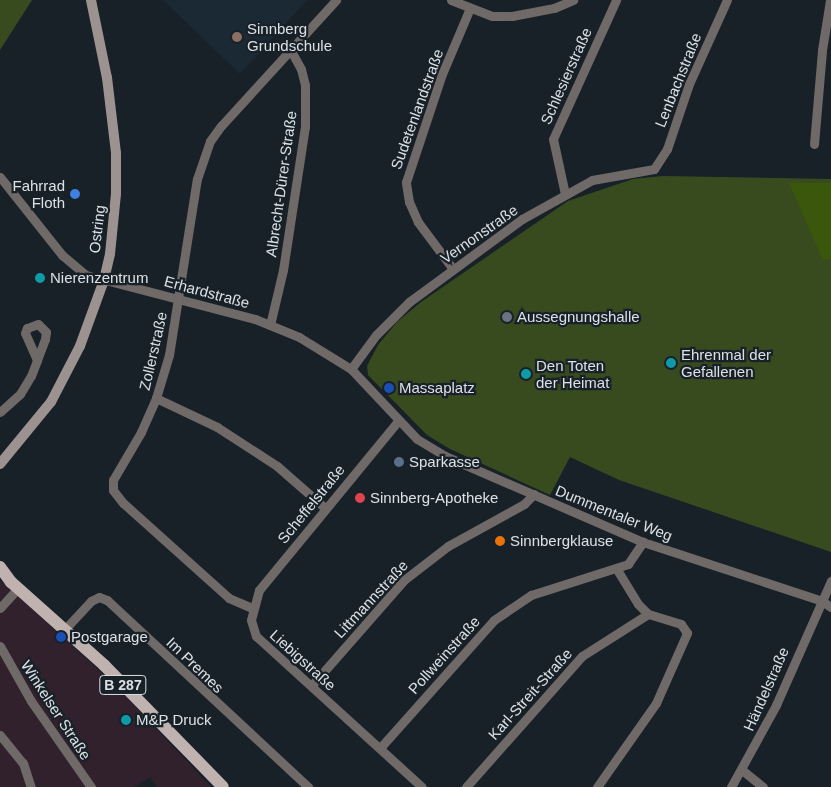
<!DOCTYPE html>
<html>
<head>
<meta charset="utf-8">
<style>
	body { margin:0 }
	#map { position:relative; width:831px; height:787px; overflow:hidden; background:#182128; font-family:Arial,sans-serif }
	div>[style] { position:absolute }
	[style*='--x'] { left:calc(var(--x)*1px); top:calc(var(--y)*1px); width:calc(var(--w)*1px); rotate:calc(var(--a)*1deg) }
	.industrial>* { inset:0; background:#31212c }
	.built>* { inset:0; background:#1b2935 }
	.green>* { inset:0; background:#384b1f }
	.forest>* { inset:0; background:#3a570b }
	.street>* { height:9px; margin:-4.5px; padding:0 4.5px; transform-origin:4.5px; border-radius:4.5px; background:#6f6967 }
	.secondary>* { height:10px; margin:-5px; padding:0 5px; transform-origin:5px; border-radius:5px; background:#9c9290 }
	.primary>* { height:12px; margin:-6px; padding:0 6px; transform-origin:6px; border-radius:6px; background:#bfb2af }
	.dots>* { width:14px; height:14px; translate:-50% -50%; box-sizing:border-box; border:2px solid #182128; border-radius:50% }
	span { translate:-50% -50%; white-space:nowrap; text-align:center; line-height:1.15; -webkit-text-stroke:4.5px #182128; paint-order:stroke }
	.shield-label span { padding:1px 4px; background:#182128; border:1px solid; border-radius:4px; -webkit-text-stroke-width:0 }
	.shield-label { font-size:14px; color:#dbe1e5; font-weight:700 }
	.poi-label { font-size:15px; color:#dbe1e5 }
	.left { translate:0 -50%; text-align:left }
	.right { translate:-100% -50%; text-align:right }
	.street-label { font-size:15px; color:#dbe1e5 }
</style>
</head>
<body>
<div id="map">
	<div class="industrial">
		<i style="clip-path:polygon(0 580px,112px 682px,211px 787px,157px 787px,150px 777px,135px 787px,0 787px)"></i>
	</div>
	<div class="built">
		<i style="clip-path:polygon(163px 0,307px 0,240px 74px)"></i>
	</div>
	<div class="green">
		<i style="clip-path:polygon(0 0,32px 0,0 50px)"></i>
		<i style="clip-path:polygon(663px 176px,831px 179px,831px 552px,619px 480px,570px 457px,550px 495px,450px 449px,427px 435px,368px 375px,367px 366px,378px 345px,397px 322px,421px 302px,568px 201px,633px 179px)"></i>
	</div>
	<div class="forest">
		<i style="clip-path:polygon(789px 183px,831px 183px,831px 259px,823px 260px)"></i>
	</div>
	<div class="street">
		<i style="--x:451;--y:0;--w:44;--a:21.3"></i>
		<i style="--x:492;--y:16;--w:20;--a:0"></i>
		<i style="--x:512;--y:16;--w:43;--a:-10.8"></i>
		<i style="--x:554;--y:8;--w:21;--a:-23"></i>
		<i style="--x:814;--y:144;--w:94;--a:-85.1"></i>
		<i style="--x:822;--y:50;--w:51;--a:-80.9"></i>
		<i style="--x:0;--y:177;--w:100;--a:51.5"></i>
		<i style="--x:62;--y:255;--w:31;--a:40"></i>
		<i style="--x:86;--y:275;--w:175;--a:14.6"></i>
		<i style="--x:255;--y:319;--w:48;--a:22.2"></i>
		<i style="--x:299;--y:337;--w:61;--a:31.6"></i>
		<i style="--x:351;--y:369;--w:96;--a:46.7"></i>
		<i style="--x:417;--y:439;--w:33;--a:31"></i>
		<i style="--x:445;--y:456;--w:216;--a:23.5"></i>
		<i style="--x:643;--y:542;--w:188;--a:18.2"></i>
		<i style="--x:822;--y:601;--w:11;--a:34"></i>
		<i style="--x:565;--y:194;--w:56;--a:-102.3"></i>
		<i style="--x:553;--y:139;--w:153;--a:-65.6"></i>
		<i style="--x:453;--y:269;--w:59;--a:-126.7"></i>
		<i style="--x:418;--y:222;--w:22;--a:-114"></i>
		<i style="--x:409;--y:202;--w:20;--a:-99"></i>
		<i style="--x:406;--y:182;--w:114;--a:-71.6"></i>
		<i style="--x:442;--y:74;--w:72;--a:-67"></i>
		<i style="--x:270;--y:325;--w:57;--a:-76.7"></i>
		<i style="--x:283;--y:270;--w:145;--a:-81.3"></i>
		<i style="--x:305;--y:127;--w:42;--a:-90"></i>
		<i style="--x:305;--y:85;--w:16;--a:-104"></i>
		<i style="--x:301;--y:69;--w:23;--a:-119"></i>
		<i style="--x:351;--y:369;--w:42;--a:-53.7"></i>
		<i style="--x:376;--y:335;--w:47;--a:-45"></i>
		<i style="--x:409;--y:302;--w:140;--a:-36.3"></i>
		<i style="--x:522;--y:219;--w:80;--a:-29.1"></i>
		<i style="--x:592;--y:180;--w:63;--a:-10.1"></i>
		<i style="--x:654;--y:169;--w:24;--a:-57"></i>
		<i style="--x:667;--y:149;--w:69;--a:-71.3"></i>
		<i style="--x:689;--y:84;--w:92;--a:-65.7"></i>
		<i style="--x:156;--y:398;--w:68;--a:25.4"></i>
		<i style="--x:217;--y:427;--w:72;--a:33"></i>
		<i style="--x:277;--y:466;--w:64;--a:41.2"></i>
		<i style="--x:0;--y:412;--w:27;--a:-42"></i>
		<i style="--x:20;--y:394;--w:21;--a:-59"></i>
		<i style="--x:31;--y:376;--w:17;--a:-69"></i>
		<i style="--x:37;--y:360;--w:22;--a:-69"></i>
		<i style="--x:45;--y:339;--w:7;--a:-82"></i>
		<i style="--x:46;--y:332;--w:11;--a:-135"></i>
		<i style="--x:38;--y:324;--w:12;--a:160"></i>
		<i style="--x:27;--y:328;--w:5;--a:112"></i>
		<i style="--x:25;--y:333;--w:30;--a:66"></i>
		<i style="--x:398;--y:421;--w:219;--a:129.4"></i>
		<i style="--x:259;--y:590;--w:31;--a:105"></i>
		<i style="--x:251;--y:620;--w:17;--a:73"></i>
		<i style="--x:256;--y:636;--w:224;--a:42.3"></i>
		<i style="--x:0;--y:608;--w:27;--a:-48"></i>
		<i style="--x:252;--y:608;--w:25;--a:-157"></i>
		<i style="--x:229;--y:598;--w:142;--a:-138.1"></i>
		<i style="--x:123;--y:503;--w:16;--a:-128"></i>
		<i style="--x:113;--y:490;--w:10;--a:-90"></i>
		<i style="--x:113;--y:480;--w:56;--a:-59.7"></i>
		<i style="--x:141;--y:432;--w:37;--a:-66"></i>
		<i style="--x:156;--y:398;--w:45;--a:-73.2"></i>
		<i style="--x:169;--y:355;--w:178;--a:-81"></i>
		<i style="--x:197;--y:179;--w:40;--a:-71.1"></i>
		<i style="--x:210;--y:141;--w:19;--a:-54"></i>
		<i style="--x:221;--y:126;--w:171;--a:-47.6"></i>
		<i style="--x:64;--y:630;--w:40;--a:-47"></i>
		<i style="--x:91;--y:601;--w:9;--a:-27"></i>
		<i style="--x:99;--y:597;--w:9;--a:21"></i>
		<i style="--x:107;--y:600;--w:275;--a:42.9"></i>
		<i style="--x:0;--y:646;--w:63;--a:60.6"></i>
		<i style="--x:31;--y:701;--w:105;--a:55.1"></i>
		<i style="--x:312;--y:685;--w:140;--a:-48.8"></i>
		<i style="--x:404;--y:580;--w:56;--a:-37.7"></i>
		<i style="--x:448;--y:546;--w:87;--a:-28.9"></i>
		<i style="--x:524;--y:504;--w:14;--a:-45"></i>
		<i style="--x:0;--y:735;--w:36;--a:51"></i>
		<i style="--x:23;--y:763;--w:25;--a:72"></i>
		<i style="--x:380;--y:748;--w:171;--a:-48.3"></i>
		<i style="--x:494;--y:620;--w:45;--a:-34"></i>
		<i style="--x:531;--y:595;--w:102;--a:-17.7"></i>
		<i style="--x:628;--y:564;--w:27;--a:-56"></i>
		<i style="--x:742;--y:770;--w:27;--a:39"></i>
		<i style="--x:466;--y:787;--w:175;--a:-48.5"></i>
		<i style="--x:582;--y:656;--w:78;--a:-32.5"></i>
		<i style="--x:597;--y:787;--w:103;--a:-54.9"></i>
		<i style="--x:656;--y:703;--w:77;--a:-66.1"></i>
		<i style="--x:687;--y:633;--w:11;--a:-124"></i>
		<i style="--x:681;--y:624;--w:34;--a:-163"></i>
		<i style="--x:648;--y:614;--w:14;--a:-135"></i>
		<i style="--x:638;--y:604;--w:42;--a:-121.4"></i>
		<i style="--x:731;--y:787;--w:94;--a:-61.2"></i>
		<i style="--x:776;--y:705;--w:136;--a:-66.1"></i>
	</div>
	<div class="secondary">
		<i style="--x:0;--y:464;--w:80;--a:-50.6"></i>
		<i style="--x:51;--y:402;--w:63;--a:-62.6"></i>
		<i style="--x:80;--y:346;--w:70;--a:-70"></i>
		<i style="--x:104;--y:280;--w:27;--a:-77"></i>
		<i style="--x:110;--y:254;--w:60;--a:-84.3"></i>
		<i style="--x:116;--y:194;--w:41;--a:-90"></i>
		<i style="--x:116;--y:153;--w:76;--a:-96.8"></i>
		<i style="--x:107;--y:78;--w:80;--a:-101.6"></i>
	</div>
	<div class="primary">
		<i style="--x:0;--y:567;--w:19;--a:54"></i>
		<i style="--x:11;--y:582;--w:125;--a:41.7"></i>
		<i style="--x:104;--y:665;--w:170;--a:45.7"></i>
	</div>
	<div class="dots">
		<i style="left:237px;top:37px;background:#8d6e63"></i>
		<i style="left:75px;top:194px;background:#3f7fe0"></i>
		<i style="left:40px;top:278px;background:#0f9aa8"></i>
		<i style="left:507px;top:317px;background:#6b7280"></i>
		<i style="left:671px;top:363px;background:#0f9aa8"></i>
		<i style="left:526px;top:374px;background:#0f9aa8"></i>
		<i style="left:389px;top:388px;background:#1a4fb4"></i>
		<i style="left:399px;top:462px;background:#5c6f8a"></i>
		<i style="left:360px;top:498px;background:#e0444e"></i>
		<i style="left:500px;top:541px;background:#e8710a"></i>
		<i style="left:61px;top:637px;background:#1a4fb4"></i>
		<i style="left:126px;top:720px;background:#0f9aa8"></i>
	</div>
	<div class="shield-label">
		<span style="left:123px;top:685px">B 287</span>
	</div>
	<div class="poi-label">
		<span class="left" style="left:247px;top:37px">Sinnberg<br>Grundschule</span>
		<span class="right" style="left:65px;top:194px">Fahrrad<br>Floth</span>
		<span class="left" style="left:50px;top:278px">Nierenzentrum</span>
		<span class="left" style="left:517px;top:317px">Aussegnungshalle</span>
		<span class="left" style="left:681px;top:363px">Ehrenmal der<br>Gefallenen</span>
		<span class="left" style="left:536px;top:374px">Den Toten<br>der Heimat</span>
		<span class="left" style="left:399px;top:388px">Massaplatz</span>
		<span class="left" style="left:409px;top:462px">Sparkasse</span>
		<span class="left" style="left:370px;top:498px">Sinnberg-Apotheke</span>
		<span class="left" style="left:510px;top:541px">Sinnbergklause</span>
		<span class="left" style="left:71px;top:637px">Postgarage</span>
		<span class="left" style="left:136px;top:720px">M&amp;P Druck</span>
	</div>
	<div class="street-label">
		<span style="left:566px;top:76px;rotate:-66deg">Schlesierstraße</span>
		<span style="left:678px;top:80px;rotate:-68deg">Lenbachstraße</span>
		<span style="left:417px;top:109px;rotate:-70deg">Sudetenlandstraße</span>
		<span style="left:281px;top:184px;rotate:-82deg">Albrecht-Dürer-Straße</span>
		<span style="left:97px;top:229px;rotate:-83deg">Ostring</span>
		<span style="left:479px;top:234px;rotate:-35deg">Vernonstraße</span>
		<span style="left:207px;top:292px;rotate:15deg">Erhardstraße</span>
		<span style="left:153px;top:351px;rotate:-77deg">Zollerstraße</span>
		<span style="left:311px;top:504px;rotate:-51deg">Scheffelstraße</span>
		<span style="left:614px;top:513px;rotate:22deg">Dummentaler Weg</span>
		<span style="left:371px;top:599px;rotate:-47deg">Littmannstraße</span>
		<span style="left:444px;top:655px;rotate:-48deg">Pollweinstraße</span>
		<span style="left:303px;top:660px;rotate:42deg">Liebigstraße</span>
		<span style="left:195px;top:665px;rotate:44deg">Im Premes</span>
		<span style="left:766px;top:689px;rotate:-66deg">Händelstraße</span>
		<span style="left:530px;top:694px;rotate:-48deg">Karl-Streit-Straße</span>
		<span style="left:56px;top:710px;rotate:57deg">Winkelser Straße</span>
	</div>
</div>
</body>
</html>
